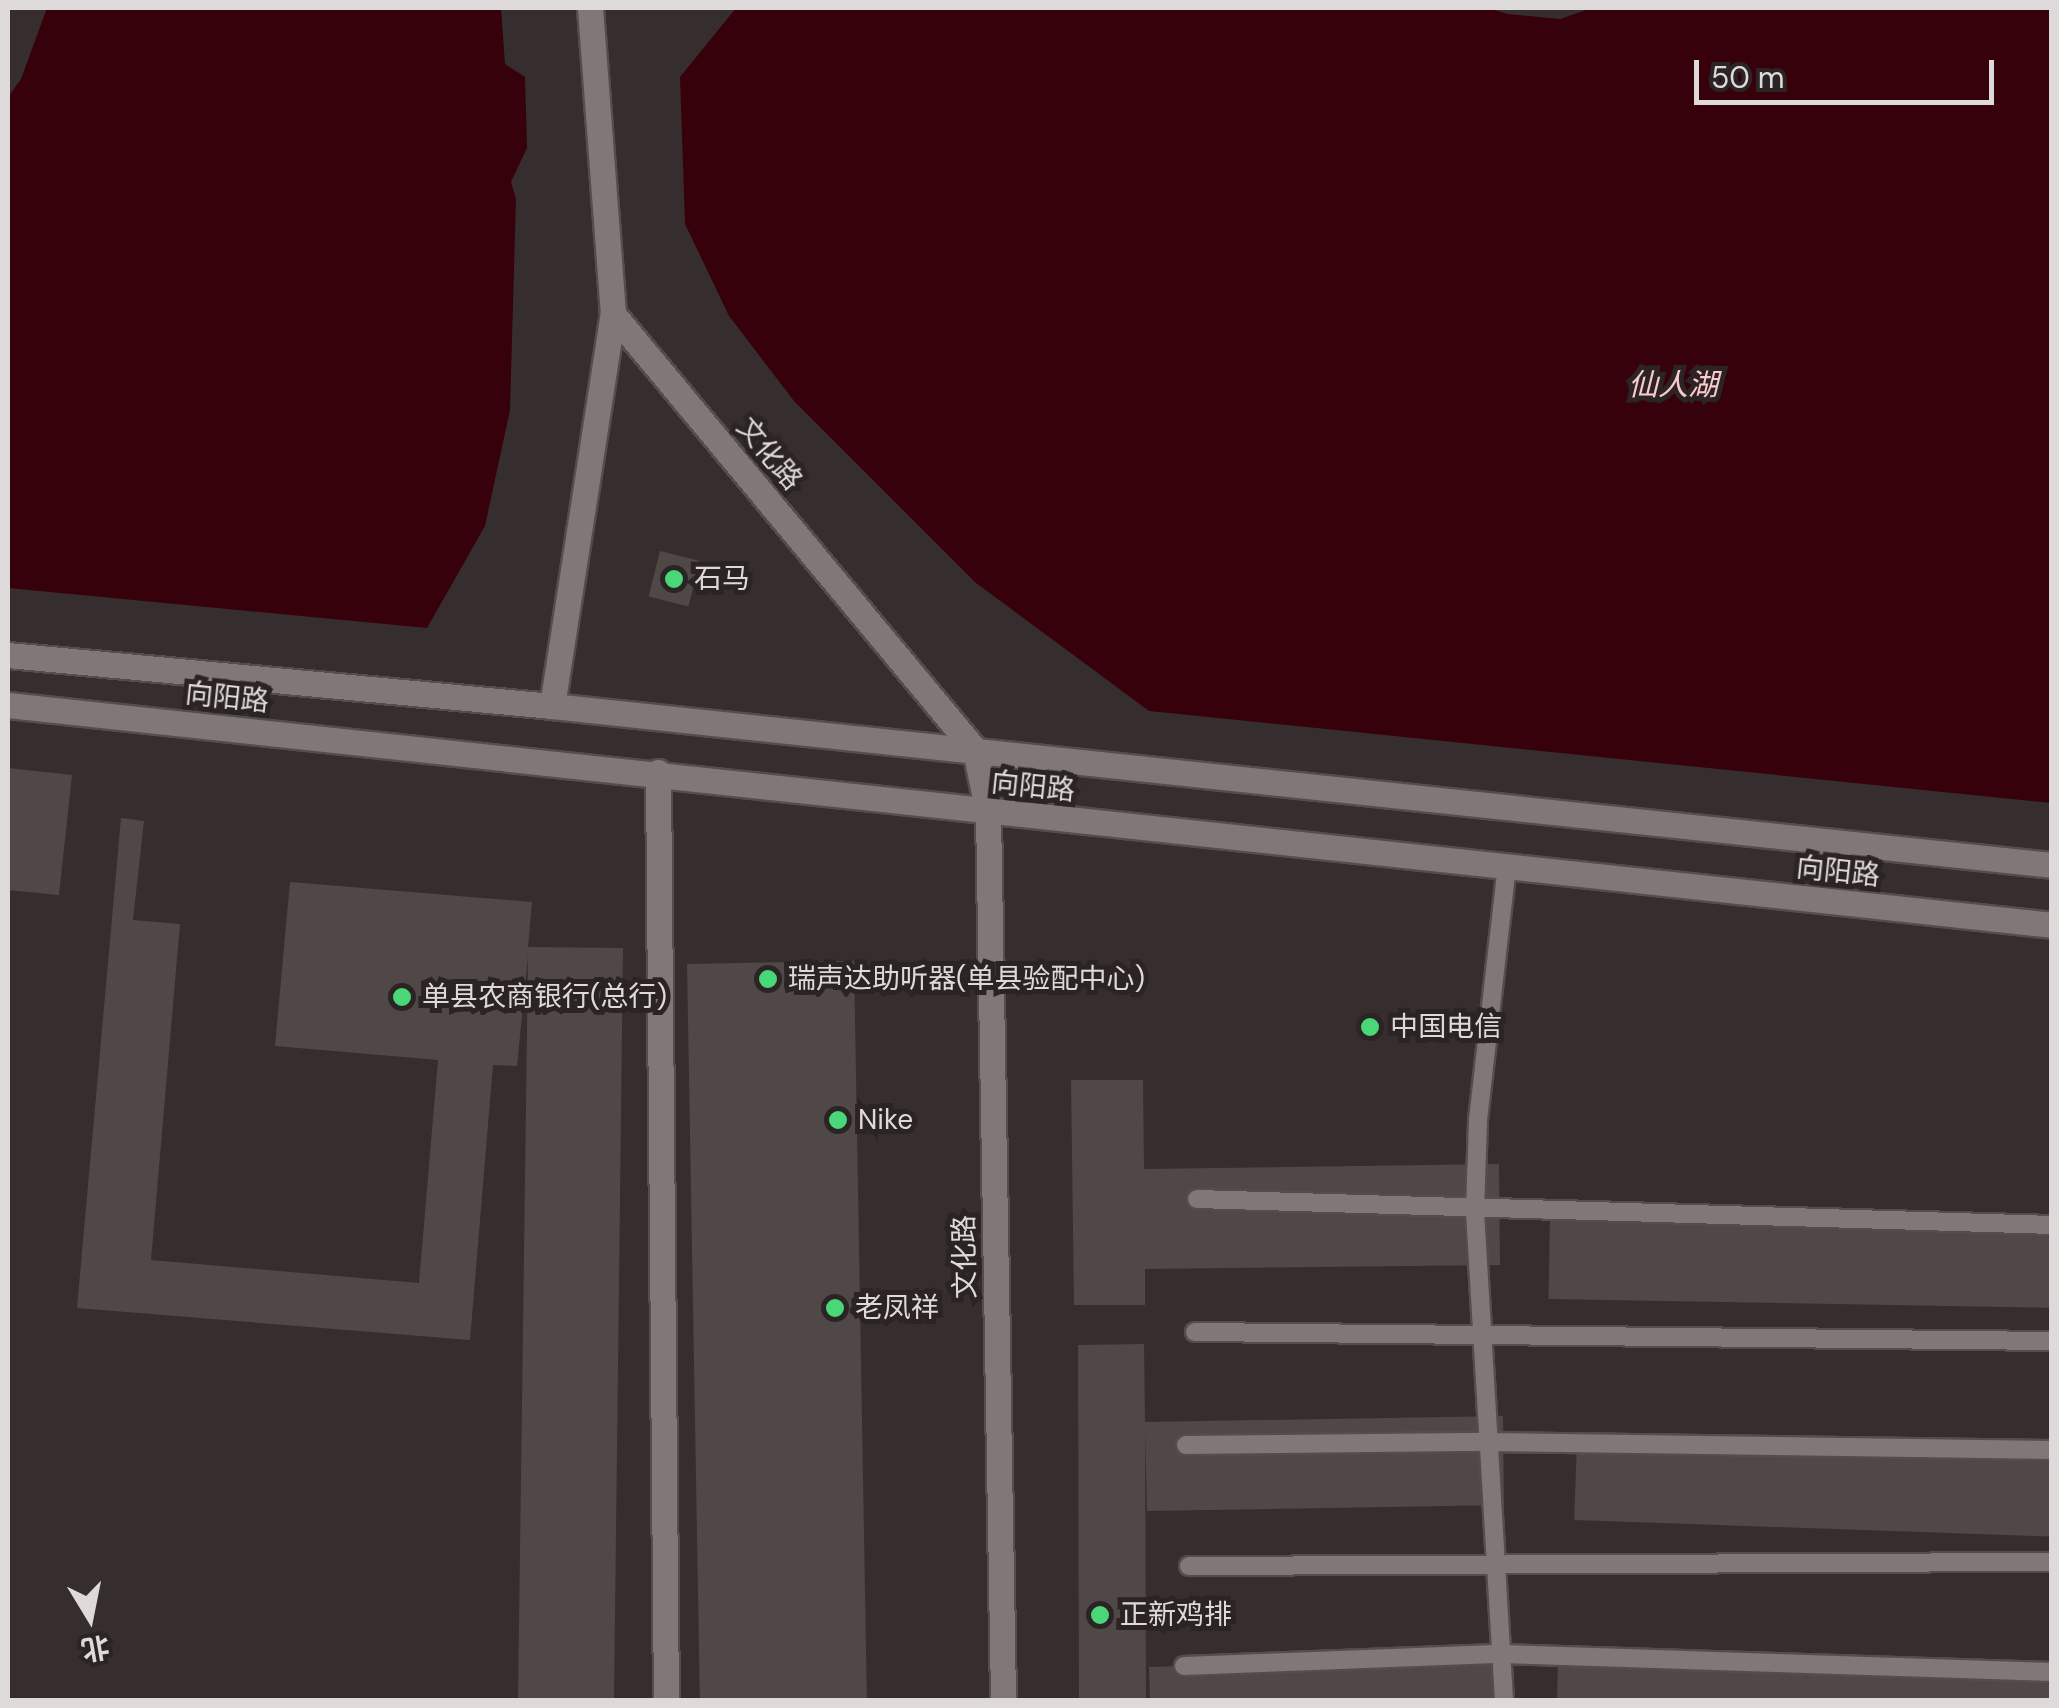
<!DOCTYPE html>
<html>
<head>
<meta charset="utf-8">
<style>
	body { margin:0 }
	#map { position:relative; width:2059px; height:1708px; overflow:hidden; background:#362e2e; font-family:"DM Sans","Noto Sans SC",sans-serif }
	div>[style] { position:absolute }
	[style*='--x'] { left:calc(var(--x)*1px); top:calc(var(--y)*1px); width:calc(var(--w)*1px); rotate:calc(var(--a)*1deg) }
	.water>* { inset:0; background:#37010c }
	.pier>* { inset:0; background:#362e2e; transform-origin:0 0 }
	.building>* { inset:0; background:#504747; transform-origin:0 0 }
	.roads { filter:drop-shadow(2px 0 #544d4d) drop-shadow(-2px 0 #544d4d) drop-shadow(0 2px #544d4d) drop-shadow(0 -2px #544d4d) }
	.service>* { height:18px; margin:-9px; padding:0 9px; transform-origin:9px; border-radius:9px; background:#817777 }
	.tertiary>* { height:25px; margin:-12.5px; padding:0 12.5px; transform-origin:12.5px; border-radius:12.5px; background:#817777 }
	.secondary>* { height:25px; margin:-12.5px; padding:0 12.5px; transform-origin:12.5px; border-radius:12.5px; background:#817777 }
	.dots>* { width:28px; height:28px; translate:-50% -50%; box-sizing:border-box; border:5px solid #2c2424; border-radius:50% }
	span { translate:-50% -50%; white-space:nowrap; text-align:center; line-height:1.15; -webkit-text-stroke:10px #2c2424; paint-order:stroke }
	.street-label { font-size:28px; color:#dfdada }
	.poi-label { font-size:28px; color:#dfdada }
	.left { translate:0 -50%; text-align:left }
	.water-label { font-size:30px; color:#f9c9cb; font-style:italic }
	.frame { position:absolute; inset:0; border:10px solid #dfdada; pointer-events:none }
	.north { position:absolute; left:40px; top:1568px; width:100px; height:100px; -webkit-text-stroke:8px #2c2424; paint-order:stroke; rotate:170deg; font-size:28px; font-weight:700; line-height:40px; text-align:center; color:#dfdada }
	.north::after { content:''; display:block; margin:auto; width:35px; height:45px; background:#dfdada; clip-path:polygon(50% 0,100% 100%,50% 72%,0 100%) }
	.scale { position:absolute; left:1694px; top:60px; width:300px; height:45px; box-sizing:border-box; border:5px solid #dfdada; border-top:0; padding-left:12px; font-size:30px; line-height:35px; white-space:nowrap; color:#dfdada; -webkit-text-stroke:8px #2c2424; paint-order:stroke }
</style>
</head>
<body>
<div id="map">
	<div class="water">
		<i style="clip-path:polygon(47px 8px,501px 8px,505px 64px,525px 77px,527px 148px,511px 182px,516px 199px,510px 410px,485px 526px,427px 628px,8px 588px,8px 97px,21px 79px)"></i>
		<i style="clip-path:polygon(736px 8px,1488px 8px,1508px 14px,1560px 19px,1592px 8px,2051px 8px,2051px 803px,1149px 711px,976px 583px,794px 401px,729px 316px,685px 224px,680px 77px)"></i>
	</div>
	<div class="pier">
		<i style="left:675px;top:77px;width:5px;height:147px"></i>
	</div>
	<div class="building">
		<i style="left:660px;top:551px;width:41px;height:47px;rotate:14deg"></i>
		<i style="clip-path:polygon(8px 768px,72px 775px,59px 895px,8px 890px)"></i>
		<i style="clip-path:polygon(121px 818px,144px 821px,133px 920px,180px 924px,151px 1260px,419px 1283px,438px 1060px,275px 1046px,290px 882px,532px 902px,528px 947px,623px 948px,614px 1700px,518px 1700px,528px 956px,517px 1066px,493px 1065px,470px 1340px,77px 1308px)"></i>
		<i style="left:854px;top:961px;width:739px;height:167px;rotate:89deg"></i>
		<i style="clip-path:polygon(1071px 1080px,1143px 1080px,1144px 1169px,1499px 1164px,1500px 1265px,1145px 1269px,1145px 1305px,1074px 1305px)"></i>
		<i style="left:1550px;top:1215px;width:502px;height:84px;rotate:1deg"></i>
		<i style="clip-path:polygon(1144px 1344px,1145px 1422px,1503px 1416px,1504px 1505px,1147px 1511px,1145px 1428px,1146px 1700px,1079px 1700px,1078px 1345px)"></i>
		<i style="left:1577px;top:1440px;width:475px;height:80px;rotate:2deg"></i>
		<i style="clip-path:polygon(1513px 1657px,1514px 1700px,1150px 1700px,1149px 1667px)"></i>
		<i style="clip-path:polygon(1558px 1661px,2052px 1677px,2052px 1700px,1557px 1700px)"></i>
	</div>
	<div class="roads">
		<div class="service">
			<i style="--x:1197;--y:1199;--w:855;--a:1.74"></i>
			<i style="--x:1195;--y:1332;--w:857;--a:0.6"></i>
			<i style="--x:1186;--y:1445;--w:303;--a:-0.6"></i>
			<i style="--x:1489;--y:1442;--w:563;--a:0.81"></i>
			<i style="--x:1189;--y:1566;--w:863;--a:-0.27"></i>
			<i style="--x:1184;--y:1666;--w:318;--a:-2.2"></i>
			<i style="--x:1502;--y:1654;--w:550;--a:1.87"></i>
			<i style="--x:1504;--y:1700;--w:490;--a:-93.4"></i>
			<i style="--x:1475;--y:1211;--w:91;--a:-88.1"></i>
			<i style="--x:1478;--y:1120;--w:255;--a:-83.5"></i>
		</div>
		<div class="tertiary">
			<i style="--x:975;--y:750;--w:63;--a:78.2"></i>
			<i style="--x:988;--y:812;--w:888;--a:89.03"></i>
			<i style="--x:658;--y:772;--w:928;--a:89.51"></i>
		</div>
		<div class="secondary">
			<i style="--x:613;--y:314;--w:567;--a:50.3"></i>
			<i style="--x:8;--y:655;--w:546;--a:5.36"></i>
			<i style="--x:552;--y:706;--w:1508;--a:6.05"></i>
			<i style="--x:8;--y:705;--w:2056;--a:6.14"></i>
			<i style="--x:552;--y:706;--w:397;--a:-81.2"></i>
			<i style="--x:613;--y:314;--w:307;--a:-94.3"></i>
		</div>
	</div>
	<div class="dots">
		<i style="left:674px;top:579px;background:#4ad778"></i>
		<i style="left:768px;top:979px;background:#4ad778"></i>
		<i style="left:402px;top:997px;background:#4ad778"></i>
		<i style="left:1370px;top:1027px;background:#4ad778"></i>
		<i style="left:838px;top:1120px;background:#4ad778"></i>
		<i style="left:835px;top:1308px;background:#4ad778"></i>
		<i style="left:1100px;top:1615px;background:#4ad778"></i>
	</div>
	<div class="street-label">
		<span style="left:769px;top:454px;rotate:50deg">文化路</span>
		<span style="left:227px;top:698px;rotate:6deg">向阳路</span>
		<span style="left:1033px;top:787px;rotate:6deg">向阳路</span>
		<span style="left:1838px;top:872px;rotate:6deg">向阳路</span>
		<span style="left:965px;top:1257px;rotate:-91deg">文化路</span>
	</div>
	<div class="poi-label">
		<span class="left" style="left:694px;top:579px">石马</span>
		<span class="left" style="left:788px;top:979px">瑞声达助听器(单县验配中心)</span>
		<span class="left" style="left:422px;top:997px">单县农商银行(总行)</span>
		<span class="left" style="left:1390px;top:1027px">中国电信</span>
		<span class="left" style="left:858px;top:1120px">Nike</span>
		<span class="left" style="left:855px;top:1308px">老凤祥</span>
		<span class="left" style="left:1120px;top:1615px">正新鸡排</span>
	</div>
	<div class="water-label">
		<span style="left:1673px;top:385px">仙人湖</span>
	</div>
	<div class="frame"></div>
	<div class="north">北</div>
	<div class="scale">50 m</div>
</div>
</body>
</html>
